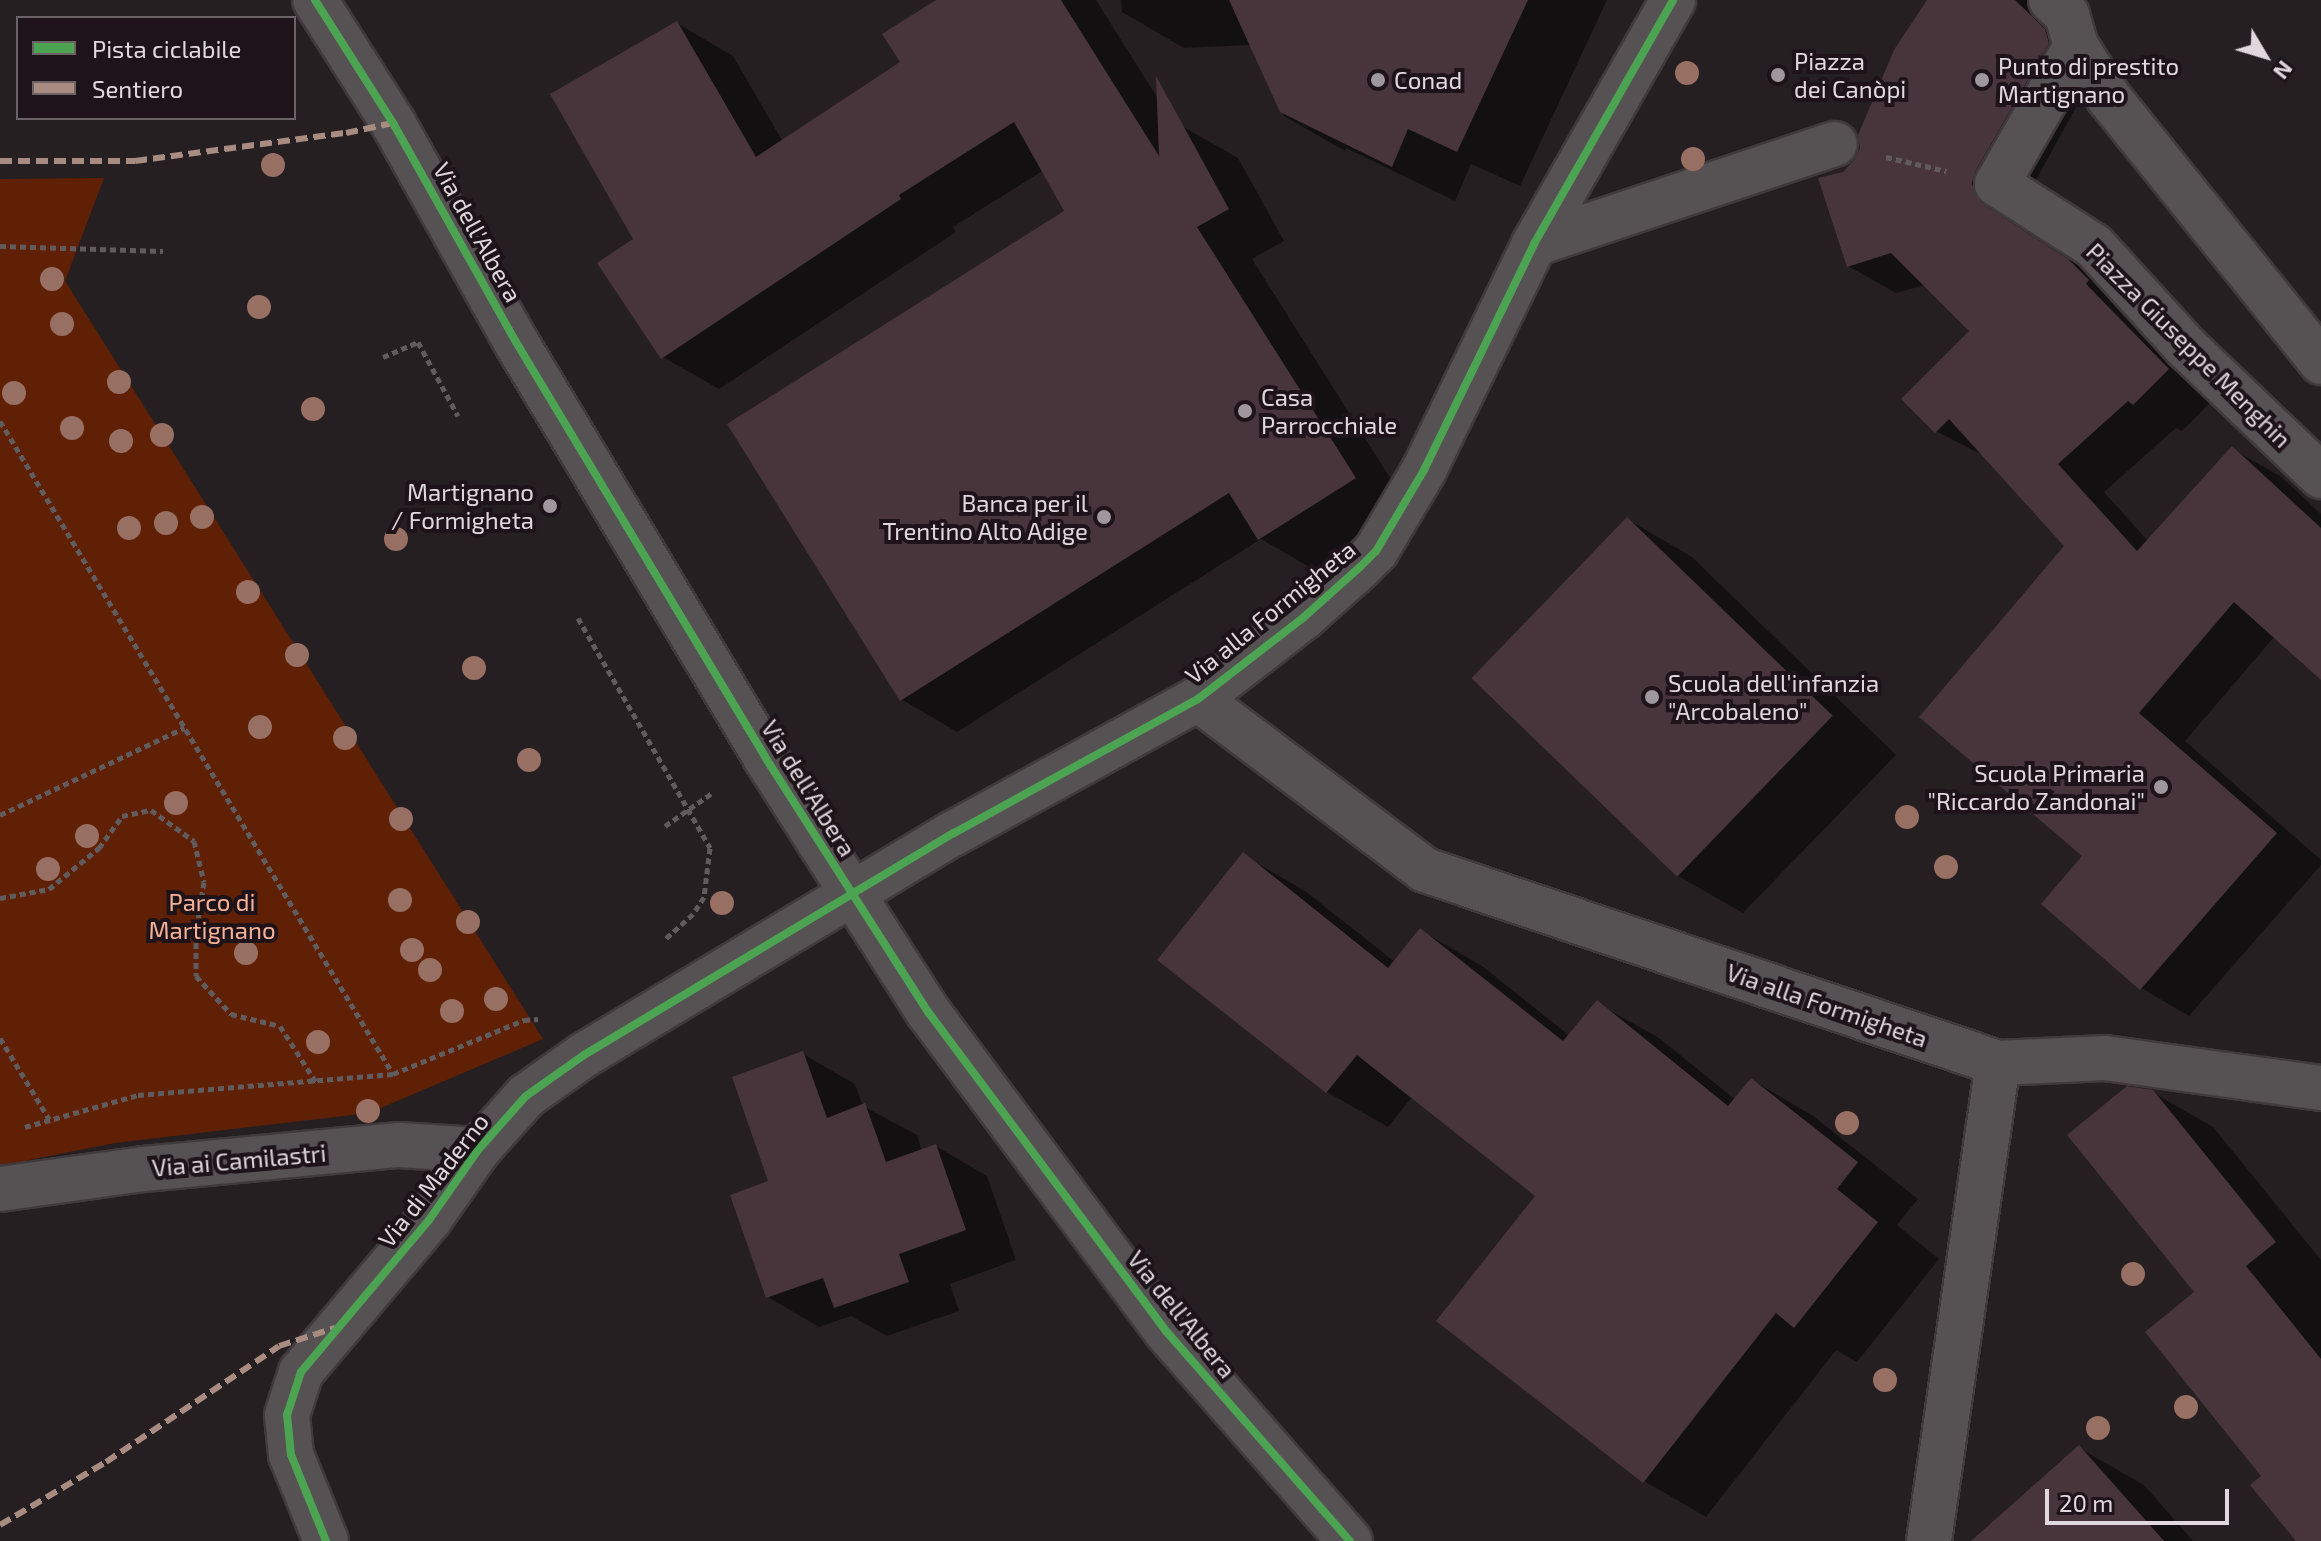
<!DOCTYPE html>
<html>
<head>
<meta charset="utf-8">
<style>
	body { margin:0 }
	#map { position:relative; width:2321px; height:1541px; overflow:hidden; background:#251f22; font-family:"Exo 2",sans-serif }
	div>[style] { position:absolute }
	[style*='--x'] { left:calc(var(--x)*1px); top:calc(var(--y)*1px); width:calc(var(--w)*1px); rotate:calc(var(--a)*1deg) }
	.green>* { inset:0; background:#602005 }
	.shadow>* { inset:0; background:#0007 }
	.building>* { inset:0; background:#48353b; transform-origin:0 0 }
	.path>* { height:5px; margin-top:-2.5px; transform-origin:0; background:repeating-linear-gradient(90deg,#605c5e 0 6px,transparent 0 10px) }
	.roads { filter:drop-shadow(2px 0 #403a3d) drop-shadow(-2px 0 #403a3d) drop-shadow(0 2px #403a3d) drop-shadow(0 -2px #403a3d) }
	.minor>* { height:44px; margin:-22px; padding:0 22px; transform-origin:22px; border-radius:22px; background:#565153 }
	.quiet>* { height:6px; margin-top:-3px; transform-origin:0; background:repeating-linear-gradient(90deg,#a88b81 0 12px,transparent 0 18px) }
	.cycleway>* { height:8px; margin:-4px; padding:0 4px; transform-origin:4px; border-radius:4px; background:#4ca352 }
	.trees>* { width:24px; height:24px; margin:-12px; border-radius:50%; background:#986f63 }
	.dots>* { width:22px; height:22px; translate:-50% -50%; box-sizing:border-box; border:4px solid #1d1318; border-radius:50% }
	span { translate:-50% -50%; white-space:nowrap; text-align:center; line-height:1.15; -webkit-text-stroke:8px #1d1318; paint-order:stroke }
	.poi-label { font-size:24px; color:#e0d8dc }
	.left { translate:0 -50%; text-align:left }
	.right { translate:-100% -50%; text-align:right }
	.street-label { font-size:24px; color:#e0d8dc }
	.park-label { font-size:24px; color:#f7b198 }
	.legend { position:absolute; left:16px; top:16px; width:280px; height:104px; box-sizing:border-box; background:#1d1318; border:2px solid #6b6266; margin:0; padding:10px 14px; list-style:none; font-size:24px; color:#e0d8dc }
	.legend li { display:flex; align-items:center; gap:16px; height:40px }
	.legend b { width:40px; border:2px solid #6b6266 }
	.north { position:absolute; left:2225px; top:16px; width:80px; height:80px; -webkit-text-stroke:6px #1d1318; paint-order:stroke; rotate:128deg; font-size:22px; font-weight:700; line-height:32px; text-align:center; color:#e0d8dc }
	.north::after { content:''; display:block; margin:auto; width:28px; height:36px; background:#e0d8dc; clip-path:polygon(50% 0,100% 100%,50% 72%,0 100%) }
	.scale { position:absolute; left:2045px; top:1489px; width:184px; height:36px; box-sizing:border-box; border:4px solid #e0d8dc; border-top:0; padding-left:10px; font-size:24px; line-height:28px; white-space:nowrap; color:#e0d8dc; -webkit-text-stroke:6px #1d1318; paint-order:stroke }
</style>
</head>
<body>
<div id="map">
	<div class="green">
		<i style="clip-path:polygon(104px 178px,65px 281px,543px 1039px,369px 1113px,115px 1143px,29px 1160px,0 1171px,0 179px)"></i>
	</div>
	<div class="shadow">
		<i style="clip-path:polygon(940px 0,1096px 0,1177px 129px,1182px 126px,1238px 158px,1284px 241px,1252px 259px,1411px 511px,1316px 571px,1261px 539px,957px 732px,901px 699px,1067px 212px,1044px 170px,953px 227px,956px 232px,719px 389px,663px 357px,636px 239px,677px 23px,733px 56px,783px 142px,902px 62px)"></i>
		<i style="clip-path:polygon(1121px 0,1607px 0,1520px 186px,1471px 164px,1455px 201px,1346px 148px,1345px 151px,1284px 116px,1252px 45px,1184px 48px,1122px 12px)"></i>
		<i style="clip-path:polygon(1929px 0,2081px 0,2096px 71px,2019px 211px,2022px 225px,2032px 235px,2116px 289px,2215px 398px,2182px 431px,2176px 428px,2104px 492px,2148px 541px,2232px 449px,2280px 476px,2321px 514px,2321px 678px,2275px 636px,2185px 741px,2321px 860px,2321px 865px,2189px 1016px,2141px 988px,2085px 856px,2067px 546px,1986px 457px,1936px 431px,1971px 331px,1925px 285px,1896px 293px,1848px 266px,1844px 173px,1856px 161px)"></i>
		<i style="clip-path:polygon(1627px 519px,1692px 557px,1896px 755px,1743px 913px,1678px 876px)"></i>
		<i style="clip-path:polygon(1243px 855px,1305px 891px,1395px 962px,1420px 930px,1482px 966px,1570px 1036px,1597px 1003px,1659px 1038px,1736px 1100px,1752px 1080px,1813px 1116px,1918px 1199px,1897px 1225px,1939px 1259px,1857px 1362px,1836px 1350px,1706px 1517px,1644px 1481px,1438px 1320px,1538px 1196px,1413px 1096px,1388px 1127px,1327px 1092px)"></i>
		<i style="clip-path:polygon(803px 1054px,855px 1084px,863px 1106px,917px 1135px,922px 1151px,936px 1146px,987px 1176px,1016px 1260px,950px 1284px,959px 1311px,887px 1336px,851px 1316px,819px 1327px,768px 1297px,771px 1182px)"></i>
		<i style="clip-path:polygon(2152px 1092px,2213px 1127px,2321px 1260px,2321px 1541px,2299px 1541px,2264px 1476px,2197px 1292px)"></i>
		<i style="clip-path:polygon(2079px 1448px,2144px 1485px,2193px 1541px,2016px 1541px)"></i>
	</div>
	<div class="building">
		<i style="clip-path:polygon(936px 0,1061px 0,1159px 156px,1156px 76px,1229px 209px,1197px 227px,1356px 478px,1258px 540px,1229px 493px,900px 701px,727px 424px,1064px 211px,1014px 122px,899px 195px,901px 199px,661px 359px,597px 263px,633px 239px,550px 94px,677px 21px,756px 157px,900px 62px,882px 34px)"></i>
		<i style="clip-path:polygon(1229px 0,1528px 0,1457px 152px,1408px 129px,1392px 167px,1280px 112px)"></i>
		<i style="clip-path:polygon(1927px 0,2015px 0,2045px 29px,2049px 43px,1975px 172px,1972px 183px,1975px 195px,1984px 205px,2068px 259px,2089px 280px,2086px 284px,2169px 369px,2133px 405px,2128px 401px,2058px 464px,2137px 551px,2232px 446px,2321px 528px,2321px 680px,2234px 602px,2139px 713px,2277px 833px,2140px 990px,2041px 904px,2082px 856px,1919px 717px,2064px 546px,1949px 419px,1935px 433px,1901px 399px,1969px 331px,1891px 253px,1847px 267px,1818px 178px,1843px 172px,1854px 160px,1860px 148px,1858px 135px,1894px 50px)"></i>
		<i style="left:1627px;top:517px;width:286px;height:224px;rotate:44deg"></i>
		<i style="clip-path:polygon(1243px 852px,1388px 968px,1420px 928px,1563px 1041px,1597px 1000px,1728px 1106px,1751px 1078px,1858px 1162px,1837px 1189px,1878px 1222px,1794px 1328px,1776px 1313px,1643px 1483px,1436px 1321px,1535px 1196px,1357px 1055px,1326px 1093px,1157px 960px)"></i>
		<i style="clip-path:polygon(803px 1051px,827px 1118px,865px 1103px,886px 1162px,936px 1144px,966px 1230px,899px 1254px,909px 1282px,834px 1308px,823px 1278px,766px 1298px,730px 1195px,768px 1181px,732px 1077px)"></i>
		<i style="clip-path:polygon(2127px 1086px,2153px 1090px,2276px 1242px,2246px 1266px,2321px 1359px,2321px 1541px,2296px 1541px,2250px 1485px,2261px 1476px,2145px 1332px,2194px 1292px,2067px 1135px)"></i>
		<i style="clip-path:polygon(2079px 1445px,2164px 1541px,1971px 1541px)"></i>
	</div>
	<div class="path">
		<i style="--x:1886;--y:157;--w:62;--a:13.1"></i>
		<i style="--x:0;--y:246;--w:163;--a:1.8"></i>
		<i style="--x:383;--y:357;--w:38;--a:-23"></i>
		<i style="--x:418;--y:342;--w:84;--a:61.6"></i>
		<i style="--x:0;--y:421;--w:762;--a:58.96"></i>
		<i style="--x:578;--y:618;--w:265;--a:60.1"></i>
		<i style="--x:710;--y:848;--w:49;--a:97"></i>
		<i style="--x:704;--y:897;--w:20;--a:123"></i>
		<i style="--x:693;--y:914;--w:39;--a:138"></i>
		<i style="--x:0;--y:815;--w:204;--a:-25.3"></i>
		<i style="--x:665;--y:826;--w:57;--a:-35.1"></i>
		<i style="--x:0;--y:898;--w:50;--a:-10.4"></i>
		<i style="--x:49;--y:889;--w:65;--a:-39.4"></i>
		<i style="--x:99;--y:848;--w:39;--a:-54"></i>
		<i style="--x:122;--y:816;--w:30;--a:-12"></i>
		<i style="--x:151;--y:810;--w:53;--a:35.8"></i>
		<i style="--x:194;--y:841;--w:42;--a:76.3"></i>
		<i style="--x:204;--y:882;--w:52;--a:98.9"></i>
		<i style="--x:196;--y:933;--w:43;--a:90"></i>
		<i style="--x:196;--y:976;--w:52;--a:47.4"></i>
		<i style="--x:231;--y:1014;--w:50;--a:13.8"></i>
		<i style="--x:280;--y:1026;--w:67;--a:57.3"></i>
		<i style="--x:0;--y:1038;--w:95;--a:58.8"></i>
		<i style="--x:25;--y:1127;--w:117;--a:-15.8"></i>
		<i style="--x:138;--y:1095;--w:256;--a:-4.7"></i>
		<i style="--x:393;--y:1074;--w:142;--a:-22.4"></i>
		<i style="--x:524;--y:1020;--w:14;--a:-4"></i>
	</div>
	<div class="roads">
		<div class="minor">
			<i style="--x:315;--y:0;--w:146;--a:57.6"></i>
			<i style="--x:393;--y:123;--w:251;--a:60.7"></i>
			<i style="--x:516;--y:342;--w:484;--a:59"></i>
			<i style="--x:765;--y:757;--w:304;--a:57.4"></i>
			<i style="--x:929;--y:1013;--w:397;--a:53.3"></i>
			<i style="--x:1166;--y:1331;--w:279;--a:48.8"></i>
			<i style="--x:2051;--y:0;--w:22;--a:43"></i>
			<i style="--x:2067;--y:15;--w:32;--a:74"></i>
			<i style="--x:2076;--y:46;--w:62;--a:57.6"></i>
			<i style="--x:2109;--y:98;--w:339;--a:51.2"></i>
			<i style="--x:2076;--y:46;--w:159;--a:119.8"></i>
			<i style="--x:1997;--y:184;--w:115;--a:32.6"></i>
			<i style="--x:2094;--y:246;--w:137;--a:47.7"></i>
			<i style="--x:2186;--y:347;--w:187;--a:43.7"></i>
			<i style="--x:1534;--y:244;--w:317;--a:-18.4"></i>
			<i style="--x:1198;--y:699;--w:284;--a:37"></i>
			<i style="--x:1425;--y:870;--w:605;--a:18.61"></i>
			<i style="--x:1998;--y:1063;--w:107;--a:-2.7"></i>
			<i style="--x:2105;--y:1058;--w:218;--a:7.9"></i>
			<i style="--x:0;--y:1189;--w:145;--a:-7.9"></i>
			<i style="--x:144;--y:1169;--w:256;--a:-5.4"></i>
			<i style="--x:399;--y:1145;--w:79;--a:3.6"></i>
			<i style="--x:326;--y:1541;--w:93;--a:-112.1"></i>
			<i style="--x:291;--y:1455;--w:40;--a:-95.7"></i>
			<i style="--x:287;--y:1415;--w:45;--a:-72"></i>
			<i style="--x:301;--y:1372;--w:199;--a:-49.9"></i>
			<i style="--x:429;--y:1220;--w:85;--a:-55"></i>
			<i style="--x:478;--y:1150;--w:72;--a:-48.4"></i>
			<i style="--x:526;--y:1096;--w:71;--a:-35.3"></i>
			<i style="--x:584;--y:1055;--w:431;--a:-31"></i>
			<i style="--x:954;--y:833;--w:278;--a:-28.8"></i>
			<i style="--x:1198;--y:699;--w:134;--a:-37.7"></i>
			<i style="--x:1304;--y:617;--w:75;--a:-41.8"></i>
			<i style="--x:1360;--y:567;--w:23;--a:-45"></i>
			<i style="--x:1376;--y:551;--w:94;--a:-59.3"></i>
			<i style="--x:1424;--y:470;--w:251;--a:-64"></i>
			<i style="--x:1534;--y:244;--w:281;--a:-60.3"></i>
			<i style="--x:1929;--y:1541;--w:483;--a:-81.8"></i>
		</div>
	</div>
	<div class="quiet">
		<i style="--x:0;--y:161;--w:135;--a:0"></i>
		<i style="--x:135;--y:161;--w:213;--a:-7.6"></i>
		<i style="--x:346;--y:133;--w:48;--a:-12"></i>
		<i style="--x:0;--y:1525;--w:123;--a:-30.7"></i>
		<i style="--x:106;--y:1462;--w:208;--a:-33.8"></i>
		<i style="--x:279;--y:1346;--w:59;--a:-17.8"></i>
	</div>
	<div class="cycleway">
		<i style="--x:315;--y:0;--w:146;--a:57.6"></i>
		<i style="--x:393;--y:123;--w:251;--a:60.7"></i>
		<i style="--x:516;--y:342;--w:484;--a:59"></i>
		<i style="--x:765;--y:757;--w:304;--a:57.4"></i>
		<i style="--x:929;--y:1013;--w:397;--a:53.3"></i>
		<i style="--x:1166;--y:1331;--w:279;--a:48.8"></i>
		<i style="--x:326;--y:1541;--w:93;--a:-112.1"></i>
		<i style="--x:291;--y:1455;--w:40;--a:-95.7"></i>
		<i style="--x:287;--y:1415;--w:45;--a:-72"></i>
		<i style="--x:301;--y:1372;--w:199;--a:-49.9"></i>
		<i style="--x:429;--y:1220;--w:85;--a:-55"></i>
		<i style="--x:478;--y:1150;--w:72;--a:-48.4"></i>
		<i style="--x:526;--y:1096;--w:71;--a:-35.3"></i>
		<i style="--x:584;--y:1055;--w:431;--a:-31"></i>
		<i style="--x:954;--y:833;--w:278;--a:-28.8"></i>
		<i style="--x:1198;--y:699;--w:134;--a:-37.7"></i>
		<i style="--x:1304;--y:617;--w:75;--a:-41.8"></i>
		<i style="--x:1360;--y:567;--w:23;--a:-45"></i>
		<i style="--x:1376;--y:551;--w:94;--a:-59.3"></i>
		<i style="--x:1424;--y:470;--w:251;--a:-64"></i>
		<i style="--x:1534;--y:244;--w:281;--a:-60.3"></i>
	</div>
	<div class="trees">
		<i style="left:1687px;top:73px"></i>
		<i style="left:1693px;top:159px"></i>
		<i style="left:273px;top:165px"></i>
		<i style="left:52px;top:279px"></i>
		<i style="left:259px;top:307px"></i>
		<i style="left:62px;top:324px"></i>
		<i style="left:119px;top:382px"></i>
		<i style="left:14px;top:393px"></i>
		<i style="left:313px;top:409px"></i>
		<i style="left:72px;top:428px"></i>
		<i style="left:162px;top:435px"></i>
		<i style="left:121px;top:441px"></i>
		<i style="left:202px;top:517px"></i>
		<i style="left:166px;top:523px"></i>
		<i style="left:129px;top:528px"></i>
		<i style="left:396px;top:539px"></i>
		<i style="left:248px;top:592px"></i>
		<i style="left:297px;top:655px"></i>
		<i style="left:474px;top:668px"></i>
		<i style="left:260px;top:727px"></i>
		<i style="left:345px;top:738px"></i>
		<i style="left:529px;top:760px"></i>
		<i style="left:176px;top:803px"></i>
		<i style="left:1907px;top:817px"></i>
		<i style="left:401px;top:819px"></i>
		<i style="left:87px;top:836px"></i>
		<i style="left:1946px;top:867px"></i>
		<i style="left:48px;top:869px"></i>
		<i style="left:400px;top:900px"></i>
		<i style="left:722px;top:903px"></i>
		<i style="left:468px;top:922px"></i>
		<i style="left:412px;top:950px"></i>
		<i style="left:246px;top:953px"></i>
		<i style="left:430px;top:970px"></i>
		<i style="left:496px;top:999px"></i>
		<i style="left:452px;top:1011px"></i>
		<i style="left:318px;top:1042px"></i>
		<i style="left:368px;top:1111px"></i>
		<i style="left:1847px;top:1123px"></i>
		<i style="left:2133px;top:1274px"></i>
		<i style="left:1885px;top:1380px"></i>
		<i style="left:2186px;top:1407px"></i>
		<i style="left:2098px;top:1428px"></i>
	</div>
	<div class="dots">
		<i style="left:1778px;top:75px;background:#9f979b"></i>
		<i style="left:1378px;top:80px;background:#9f979b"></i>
		<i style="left:1982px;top:80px;background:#9f979b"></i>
		<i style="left:1245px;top:411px;background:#9f979b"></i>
		<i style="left:550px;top:506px;background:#9f979b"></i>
		<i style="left:1104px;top:517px;background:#9f979b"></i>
		<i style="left:1652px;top:697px;background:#9f979b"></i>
		<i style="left:2161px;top:787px;background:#9f979b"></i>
	</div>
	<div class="poi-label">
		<span class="left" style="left:1794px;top:75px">Piazza<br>dei Canòpi</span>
		<span class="left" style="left:1998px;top:80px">Punto di prestito<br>Martignano</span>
		<span class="left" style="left:1394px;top:80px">Conad</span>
		<span class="left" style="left:1261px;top:411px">Casa<br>Parrocchiale</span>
		<span class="right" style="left:534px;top:506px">Martignano<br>/ Formigheta</span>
		<span class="right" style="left:1088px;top:517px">Banca per il<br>Trentino Alto Adige</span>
		<span class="left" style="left:1668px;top:697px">Scuola dell'infanzia<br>"Arcobaleno"</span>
		<span class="right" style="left:2145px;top:787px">Scuola Primaria<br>"Riccardo Zandonai"</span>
	</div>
	<div class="street-label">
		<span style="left:478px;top:232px;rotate:61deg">Via dell'Albera</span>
		<span style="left:2189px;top:345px;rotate:45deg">Piazza Giuseppe Menghin</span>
		<span style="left:1270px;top:612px;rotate:-39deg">Via alla Formigheta</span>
		<span style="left:809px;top:788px;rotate:58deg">Via dell'Albera</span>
		<span style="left:1827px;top:1005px;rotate:19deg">Via alla Formigheta</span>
		<span style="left:239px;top:1160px;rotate:-5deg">Via ai Camilastri</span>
		<span style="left:433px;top:1180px;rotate:-52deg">Via di Maderno</span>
		<span style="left:1182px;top:1314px;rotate:51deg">Via dell'Albera</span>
	</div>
	<div class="park-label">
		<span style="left:212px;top:916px">Parco di<br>Martignano</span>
	</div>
	<ul class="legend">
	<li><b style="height:10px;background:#4ca352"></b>Pista ciclabile</li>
	<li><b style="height:10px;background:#a88b81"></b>Sentiero</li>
	</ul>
	<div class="north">N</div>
	<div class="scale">20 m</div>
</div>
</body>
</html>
